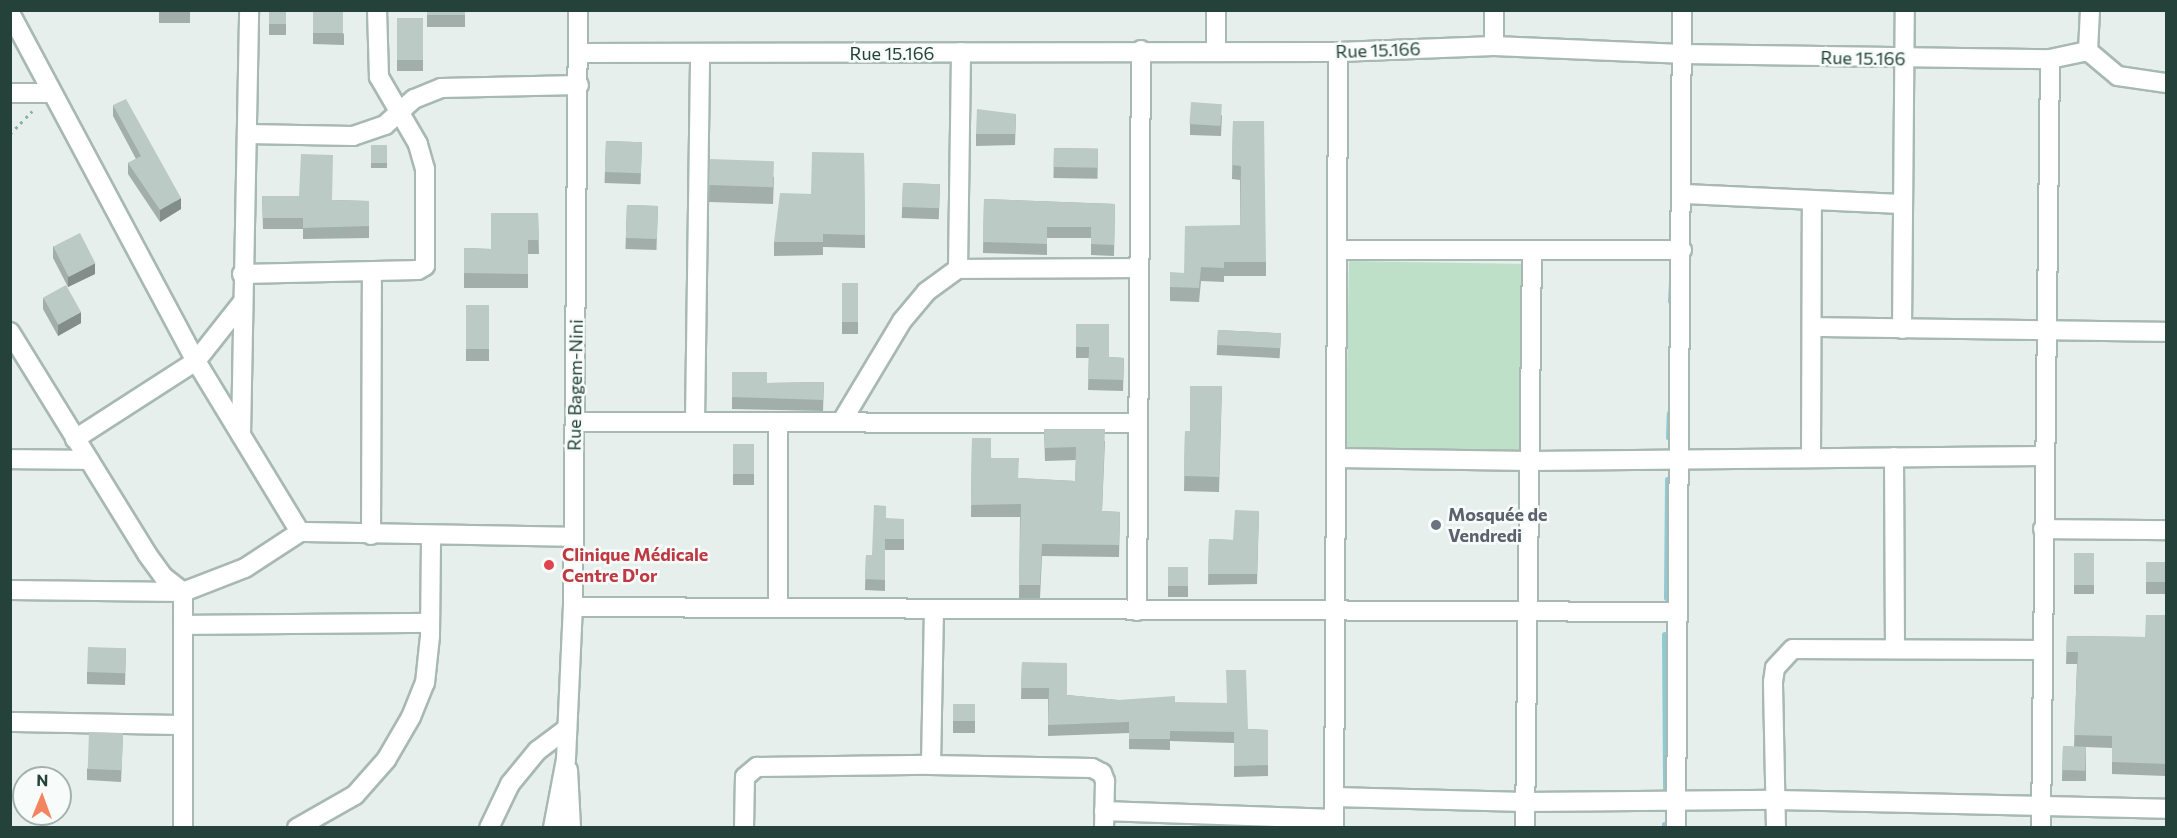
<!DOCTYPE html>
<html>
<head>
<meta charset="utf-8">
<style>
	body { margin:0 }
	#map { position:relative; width:2177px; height:838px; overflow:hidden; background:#e6efeb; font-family:Commissioner,sans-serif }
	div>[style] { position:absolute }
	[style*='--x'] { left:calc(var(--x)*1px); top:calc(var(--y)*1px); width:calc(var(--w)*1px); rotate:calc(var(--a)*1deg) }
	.green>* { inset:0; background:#bfe0c8; transform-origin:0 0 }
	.stream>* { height:5px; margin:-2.5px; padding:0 2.5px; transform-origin:2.5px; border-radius:2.5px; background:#8ec9d4 }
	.path>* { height:3px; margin-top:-1.5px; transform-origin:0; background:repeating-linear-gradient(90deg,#86b3a5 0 3px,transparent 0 7.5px) }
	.roads { filter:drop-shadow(2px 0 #a8b8b2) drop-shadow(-2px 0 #a8b8b2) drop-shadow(0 2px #a8b8b2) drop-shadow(0 -2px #a8b8b2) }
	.street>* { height:18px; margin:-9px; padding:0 9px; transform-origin:9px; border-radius:9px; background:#fff }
	.secondary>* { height:18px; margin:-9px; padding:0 9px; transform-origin:9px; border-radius:9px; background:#fff }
	.wall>* { inset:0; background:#a1aea9; transform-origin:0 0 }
	.shaded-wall>* { inset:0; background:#838d89 }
	.building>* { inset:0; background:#bbcac4; transform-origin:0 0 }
	.dots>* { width:16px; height:16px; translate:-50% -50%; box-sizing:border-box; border:3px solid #f7fbf9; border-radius:50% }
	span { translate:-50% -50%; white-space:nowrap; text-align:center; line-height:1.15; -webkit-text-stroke:5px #f7fbf9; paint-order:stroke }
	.street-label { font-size:18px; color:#24423a }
	.worship-label { font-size:18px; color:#5b616d; font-weight:700 }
	.left { translate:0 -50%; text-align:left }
	.health-label { font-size:18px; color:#be3a42; font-weight:700 }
	.frame { position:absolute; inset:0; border:12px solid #24423a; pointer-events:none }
	.north { position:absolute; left:12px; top:766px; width:60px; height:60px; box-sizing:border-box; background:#f7fbf9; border:2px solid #a3b1ad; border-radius:50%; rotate:1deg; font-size:16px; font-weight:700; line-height:24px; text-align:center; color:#24423a }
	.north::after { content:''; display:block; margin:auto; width:21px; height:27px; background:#f4845f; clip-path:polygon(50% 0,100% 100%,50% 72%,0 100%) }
</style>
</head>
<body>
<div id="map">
	<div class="green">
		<i style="left:1349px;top:261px;width:181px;height:186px;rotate:1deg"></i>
	</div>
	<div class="stream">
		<i style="--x:1671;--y:230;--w:17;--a:-87"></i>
		<i style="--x:1670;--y:301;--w:21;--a:-87"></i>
		<i style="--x:1668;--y:437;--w:24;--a:-88"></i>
		<i style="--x:1666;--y:598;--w:119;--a:-89.5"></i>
		<i style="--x:1664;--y:634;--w:154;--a:89.6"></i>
		<i style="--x:1664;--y:828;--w:4;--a:-90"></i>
	</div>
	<div class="path">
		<i style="--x:10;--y:134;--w:32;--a:-46"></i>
	</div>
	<div class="roads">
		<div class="street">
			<i style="--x:1494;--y:10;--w:36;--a:90"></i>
			<i style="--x:10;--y:13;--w:395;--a:61.9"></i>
			<i style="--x:196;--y:361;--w:200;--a:58.7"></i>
			<i style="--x:1216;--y:50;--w:40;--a:-90"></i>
			<i style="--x:2088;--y:51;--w:41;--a:-87.2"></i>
			<i style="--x:578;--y:53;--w:760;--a:-0.08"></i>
			<i style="--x:1338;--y:52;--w:156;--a:-2.2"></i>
			<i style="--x:1494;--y:46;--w:188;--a:2.4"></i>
			<i style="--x:1682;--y:54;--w:368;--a:0.8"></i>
			<i style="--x:2050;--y:59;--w:39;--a:-12"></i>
			<i style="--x:2088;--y:51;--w:39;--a:40"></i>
			<i style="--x:2118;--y:76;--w:49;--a:8.3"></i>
			<i style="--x:10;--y:93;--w:40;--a:0"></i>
			<i style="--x:247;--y:134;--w:106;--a:1.1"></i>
			<i style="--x:353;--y:136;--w:34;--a:-19"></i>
			<i style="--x:385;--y:125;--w:39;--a:-42"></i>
			<i style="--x:414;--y:99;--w:29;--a:-22"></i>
			<i style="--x:441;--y:88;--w:138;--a:-1.2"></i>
			<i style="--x:1683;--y:194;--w:220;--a:2.6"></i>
			<i style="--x:1338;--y:250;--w:344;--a:0"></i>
			<i style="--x:958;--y:269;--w:217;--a:-89.2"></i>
			<i style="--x:242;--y:274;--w:176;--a:-1.3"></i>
			<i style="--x:418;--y:270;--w:8;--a:-30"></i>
			<i style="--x:425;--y:266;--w:97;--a:-90"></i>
			<i style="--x:425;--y:169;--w:26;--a:-106"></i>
			<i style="--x:418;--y:144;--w:78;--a:-120.2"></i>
			<i style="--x:379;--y:77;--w:67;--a:-91.7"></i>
			<i style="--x:1813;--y:327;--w:353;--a:0.8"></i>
			<i style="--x:1902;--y:329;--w:319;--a:-89.5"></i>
			<i style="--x:10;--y:332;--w:261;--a:58.3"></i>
			<i style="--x:147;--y:554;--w:29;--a:54"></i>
			<i style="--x:164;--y:577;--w:24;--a:38"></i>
			<i style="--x:695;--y:421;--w:368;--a:-89.2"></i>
			<i style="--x:842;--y:421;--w:117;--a:-59"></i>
			<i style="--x:902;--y:321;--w:38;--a:-50"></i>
			<i style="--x:926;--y:292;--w:39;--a:-36"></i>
			<i style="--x:958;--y:269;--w:179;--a:-0.3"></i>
			<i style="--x:575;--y:422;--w:563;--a:0.1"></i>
			<i style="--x:778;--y:423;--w:185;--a:90"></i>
			<i style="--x:241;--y:435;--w:425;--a:-88.9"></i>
			<i style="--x:75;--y:439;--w:144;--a:-32.8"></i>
			<i style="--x:196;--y:361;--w:74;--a:-51.6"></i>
			<i style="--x:1894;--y:457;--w:192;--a:89.7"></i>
			<i style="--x:1337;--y:458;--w:193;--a:0.9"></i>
			<i style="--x:1530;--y:461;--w:513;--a:-0.56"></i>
			<i style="--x:1811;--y:458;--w:256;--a:-89.8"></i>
			<i style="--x:10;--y:459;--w:79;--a:0.7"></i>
			<i style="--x:2043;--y:529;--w:123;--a:0.5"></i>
			<i style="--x:371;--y:535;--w:263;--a:-89.8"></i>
			<i style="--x:10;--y:590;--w:173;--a:0.7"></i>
			<i style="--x:183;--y:592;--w:66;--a:-21.2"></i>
			<i style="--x:245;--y:568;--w:66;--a:-33.2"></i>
			<i style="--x:300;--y:532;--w:274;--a:1"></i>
			<i style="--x:183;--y:592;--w:236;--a:90"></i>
			<i style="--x:573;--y:607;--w:1103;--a:0.26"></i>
			<i style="--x:1137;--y:611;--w:561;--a:-89.59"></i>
			<i style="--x:183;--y:625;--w:247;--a:-0.5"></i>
			<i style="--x:10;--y:722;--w:173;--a:1"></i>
			<i style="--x:931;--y:765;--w:154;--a:-88.9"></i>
			<i style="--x:1334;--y:797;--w:191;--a:1.5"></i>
			<i style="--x:1525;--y:802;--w:251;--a:-0.5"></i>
			<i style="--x:1776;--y:800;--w:390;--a:1.3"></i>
			<i style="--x:1104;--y:811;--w:230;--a:2"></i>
			<i style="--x:297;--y:828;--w:67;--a:-29.6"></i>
			<i style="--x:355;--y:795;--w:47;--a:-48.5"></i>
			<i style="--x:386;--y:760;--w:50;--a:-59.8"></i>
			<i style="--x:411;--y:717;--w:37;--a:-68"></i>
			<i style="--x:425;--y:683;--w:47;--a:-83.9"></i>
			<i style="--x:430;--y:636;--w:100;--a:-89.4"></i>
			<i style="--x:489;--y:828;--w:49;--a:-64.5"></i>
			<i style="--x:510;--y:784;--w:43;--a:-50.7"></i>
			<i style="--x:537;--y:751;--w:38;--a:-37"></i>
			<i style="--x:744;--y:828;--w:51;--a:-88.9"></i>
			<i style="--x:745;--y:777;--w:16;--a:-40"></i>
			<i style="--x:757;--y:767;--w:174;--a:-0.7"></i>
			<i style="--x:931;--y:765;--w:161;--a:1.1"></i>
			<i style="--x:1092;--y:768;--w:11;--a:27"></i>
			<i style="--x:1102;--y:773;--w:9;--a:69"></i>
			<i style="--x:1105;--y:781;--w:47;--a:91.2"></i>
			<i style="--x:1334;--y:828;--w:776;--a:-89.7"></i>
			<i style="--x:1525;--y:828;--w:578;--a:-89.31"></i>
			<i style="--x:1676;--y:828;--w:818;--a:-89.58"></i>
			<i style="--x:1776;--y:828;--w:146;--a:-91.2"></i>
			<i style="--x:1773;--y:682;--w:14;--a:-82"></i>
			<i style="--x:1775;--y:668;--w:26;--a:-47"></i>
			<i style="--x:1793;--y:649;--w:248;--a:0.2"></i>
			<i style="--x:2041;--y:828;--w:769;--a:-89.33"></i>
		</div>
		<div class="secondary">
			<i style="--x:568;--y:770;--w:58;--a:87"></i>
			<i style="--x:553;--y:828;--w:70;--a:-79.3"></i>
			<i style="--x:566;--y:759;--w:152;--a:-87.4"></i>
			<i style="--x:573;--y:607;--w:597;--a:-89.52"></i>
		</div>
	</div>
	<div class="wall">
		<i style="left:159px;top:10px;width:31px;height:13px"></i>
		<i style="left:269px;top:10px;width:17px;height:25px"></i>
		<i style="clip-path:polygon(313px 10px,344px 34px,344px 45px,313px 44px)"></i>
		<i style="left:427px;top:10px;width:38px;height:17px"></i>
		<i style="left:397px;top:18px;width:26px;height:53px"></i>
		<i style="clip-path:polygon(113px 105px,181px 209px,160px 222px,128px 174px,128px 163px,136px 159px,113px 116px)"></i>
		<i style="clip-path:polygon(1016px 114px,1015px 145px,976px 146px,976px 134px)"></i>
		<i style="clip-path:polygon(1222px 115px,1221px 136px,1190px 135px,1190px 124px)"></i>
		<i style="clip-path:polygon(1233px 121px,1266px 262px,1266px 276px,1224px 276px,1224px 282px,1201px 281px,1199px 302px,1170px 301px,1170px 287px,1240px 225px,1240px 180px,1232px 179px)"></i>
		<i style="left:606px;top:141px;width:36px;height:42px;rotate:2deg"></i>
		<i style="left:371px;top:145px;width:16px;height:23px"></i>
		<i style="left:1054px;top:148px;width:44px;height:30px;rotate:1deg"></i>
		<i style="clip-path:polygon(864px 153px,865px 248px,823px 247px,823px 255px,774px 256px,774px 242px,811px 194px)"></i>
		<i style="clip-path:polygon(710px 159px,774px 177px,773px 204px,709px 202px)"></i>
		<i style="left:903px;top:183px;width:37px;height:35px;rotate:2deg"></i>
		<i style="clip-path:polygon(262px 196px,332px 200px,369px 201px,369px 238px,303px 239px,303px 229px,263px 229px)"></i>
		<i style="clip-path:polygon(984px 199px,1115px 204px,1114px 256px,1091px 255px,1091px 238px,1047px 238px,1047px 255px,983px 253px)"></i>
		<i style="left:627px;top:205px;width:31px;height:44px;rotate:2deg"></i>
		<i style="clip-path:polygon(538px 213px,539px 254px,528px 254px,528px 288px,464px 288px,464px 248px,491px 249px)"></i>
		<i style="clip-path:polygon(53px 246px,95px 274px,68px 287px,53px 258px)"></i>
		<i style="left:842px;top:283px;width:16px;height:51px"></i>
		<i style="clip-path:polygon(43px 298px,81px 323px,58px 336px,43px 309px)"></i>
		<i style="left:466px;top:305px;width:23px;height:56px"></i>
		<i style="clip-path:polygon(1076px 324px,1109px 357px,1124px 358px,1123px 391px,1088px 390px,1089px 358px,1076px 358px)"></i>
		<i style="left:1218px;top:330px;width:63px;height:25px;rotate:3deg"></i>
		<i style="clip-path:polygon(732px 372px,767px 383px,824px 382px,823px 411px,732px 409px)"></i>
		<i style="clip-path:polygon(1222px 386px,1219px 492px,1184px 491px,1185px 431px,1190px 431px)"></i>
		<i style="clip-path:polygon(1044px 429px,1105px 441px,1102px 511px,1120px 512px,1119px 557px,1042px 556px,1040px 598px,1019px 598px,1020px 517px,971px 517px,972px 438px,991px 458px,1018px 478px,1075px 481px,1076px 460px,1045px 461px)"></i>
		<i style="left:754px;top:444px;width:41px;height:21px;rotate:90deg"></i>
		<i style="clip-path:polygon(1259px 511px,1257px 584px,1208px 585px,1209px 539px,1233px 540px)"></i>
		<i style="clip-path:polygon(886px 518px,904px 530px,904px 550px,885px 550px,885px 591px,865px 590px,866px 555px,872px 555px)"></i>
		<i style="left:2074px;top:553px;width:20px;height:41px"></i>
		<i style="left:2146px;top:562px;width:20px;height:32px"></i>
		<i style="left:1168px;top:567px;width:20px;height:30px"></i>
		<i style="clip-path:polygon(2166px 615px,2166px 776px,2112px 774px,2112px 748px,2086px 747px,2086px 781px,2062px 781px,2063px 746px,2074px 747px,2077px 664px,2066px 664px,2067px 636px,2145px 637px)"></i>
		<i style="clip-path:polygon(126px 648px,125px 685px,87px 684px,87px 672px)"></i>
		<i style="clip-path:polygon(1022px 662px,1067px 695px,1118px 700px,1175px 702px,1248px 729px,1268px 730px,1268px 776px,1234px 777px,1234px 743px,1170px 741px,1170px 750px,1129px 749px,1129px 733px,1048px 736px,1048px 699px,1021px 699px)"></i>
		<i style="left:953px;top:704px;width:22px;height:29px"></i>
		<i style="clip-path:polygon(123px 733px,121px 782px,87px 780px,87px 769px)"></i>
	</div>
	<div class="shaded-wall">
		<i style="clip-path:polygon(181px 198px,181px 209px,160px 222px,160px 210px)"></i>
		<i style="clip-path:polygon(95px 263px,95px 274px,68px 287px,68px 276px)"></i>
		<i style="clip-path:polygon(81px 312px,81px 323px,58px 336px,58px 325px)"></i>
	</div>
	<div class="building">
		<i style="left:269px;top:10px;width:17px;height:14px"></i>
		<i style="left:313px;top:10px;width:30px;height:23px"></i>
		<i style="left:427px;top:10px;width:38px;height:5px"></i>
		<i style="left:397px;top:18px;width:26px;height:42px"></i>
		<i style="clip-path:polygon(126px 99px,181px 198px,160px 210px,128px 163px,141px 156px,113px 105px)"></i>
		<i style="left:1191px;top:102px;width:31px;height:22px;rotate:4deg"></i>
		<i style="clip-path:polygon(977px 109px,1016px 114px,1015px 134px,976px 134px)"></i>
		<i style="clip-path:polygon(1233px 121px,1264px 121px,1266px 262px,1224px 262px,1224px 268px,1201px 267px,1199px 288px,1170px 287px,1170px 272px,1184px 273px,1185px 226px,1240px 225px,1241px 166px,1232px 165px)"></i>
		<i style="left:606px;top:141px;width:36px;height:31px;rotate:2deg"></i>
		<i style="left:371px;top:145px;width:16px;height:18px"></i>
		<i style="left:1054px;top:148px;width:44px;height:19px;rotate:1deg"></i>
		<i style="clip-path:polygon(812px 152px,864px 153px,865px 235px,823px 234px,823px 242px,774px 242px,780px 193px,811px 194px)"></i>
		<i style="clip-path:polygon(301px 154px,333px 155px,332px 200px,369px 201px,369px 226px,303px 228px,303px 218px,263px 218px,262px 196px,299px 196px)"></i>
		<i style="left:710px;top:159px;width:64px;height:26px;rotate:2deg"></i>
		<i style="left:903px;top:183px;width:37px;height:24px;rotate:2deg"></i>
		<i style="clip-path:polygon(984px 199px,1115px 204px,1114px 245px,1091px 244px,1091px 227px,1047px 227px,1047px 244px,983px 242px)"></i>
		<i style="left:627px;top:205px;width:31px;height:33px;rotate:2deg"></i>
		<i style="clip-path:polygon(491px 213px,538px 213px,539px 240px,528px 240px,528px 274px,464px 273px,464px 248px,491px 249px)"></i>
		<i style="left:80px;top:233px;width:34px;height:30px;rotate:63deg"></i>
		<i style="left:842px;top:283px;width:16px;height:39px"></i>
		<i style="left:66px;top:285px;width:31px;height:26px;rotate:61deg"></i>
		<i style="left:466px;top:305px;width:23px;height:44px"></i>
		<i style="clip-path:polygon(1076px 324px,1109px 324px,1109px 357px,1124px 358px,1123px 380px,1088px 379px,1089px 347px,1076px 347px)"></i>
		<i style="left:1218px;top:330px;width:63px;height:15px;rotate:3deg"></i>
		<i style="clip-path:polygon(732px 372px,767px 372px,767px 383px,824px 382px,823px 400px,732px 397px)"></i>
		<i style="clip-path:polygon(1190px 386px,1222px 386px,1219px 477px,1184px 476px,1185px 431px,1190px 431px)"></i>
		<i style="clip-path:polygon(1044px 429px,1105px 429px,1102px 511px,1120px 512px,1119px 545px,1042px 544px,1040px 585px,1019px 585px,1021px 504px,971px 505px,972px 438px,991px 438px,991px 458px,1019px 458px,1018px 478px,1075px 481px,1076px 447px,1045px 448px)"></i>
		<i style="left:754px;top:444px;width:30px;height:21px;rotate:90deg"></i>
		<i style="clip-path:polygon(874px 505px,886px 506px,886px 518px,904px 519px,904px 539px,885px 539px,885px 580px,865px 579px,866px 555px,872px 555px)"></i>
		<i style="clip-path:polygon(1235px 510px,1259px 511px,1257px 574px,1208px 574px,1209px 539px,1233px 540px)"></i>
		<i style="left:2074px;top:553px;width:20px;height:32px"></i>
		<i style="left:2146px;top:562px;width:20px;height:20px"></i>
		<i style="left:1168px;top:567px;width:20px;height:19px"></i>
		<i style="clip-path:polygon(2146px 615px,2166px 615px,2166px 764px,2112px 762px,2112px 736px,2074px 735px,2078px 652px,2066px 652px,2067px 636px,2145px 637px)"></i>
		<i style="left:88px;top:647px;width:38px;height:25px;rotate:2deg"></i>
		<i style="clip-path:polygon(1022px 662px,1067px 663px,1067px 695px,1118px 700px,1175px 696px,1175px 702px,1227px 703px,1226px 670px,1246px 670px,1248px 729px,1268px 730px,1268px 765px,1234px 766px,1234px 732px,1170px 731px,1170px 739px,1129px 739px,1129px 722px,1048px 725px,1049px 688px,1021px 688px)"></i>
		<i style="left:953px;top:704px;width:22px;height:17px"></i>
		<i style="left:89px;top:732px;width:34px;height:37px;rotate:2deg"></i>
		<i style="left:2063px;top:746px;width:23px;height:24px;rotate:2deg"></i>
	</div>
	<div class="dots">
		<i style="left:1436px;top:525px;background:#6b7280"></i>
		<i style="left:549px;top:565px;background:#e0444e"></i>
	</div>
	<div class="street-label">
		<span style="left:1378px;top:50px;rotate:-2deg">Rue 15.166</span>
		<span style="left:892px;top:53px">Rue 15.166</span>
		<span style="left:1863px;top:58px;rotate:1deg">Rue 15.166</span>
		<span style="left:575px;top:385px;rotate:-89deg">Rue Bagem-Nini</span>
	</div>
	<div class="worship-label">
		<span class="left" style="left:1448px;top:525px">Mosquée de<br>Vendredi</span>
	</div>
	<div class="health-label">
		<span class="left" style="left:562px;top:565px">Clinique Médicale<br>Centre D'or</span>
	</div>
	<div class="frame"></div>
	<div class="north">N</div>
</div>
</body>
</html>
